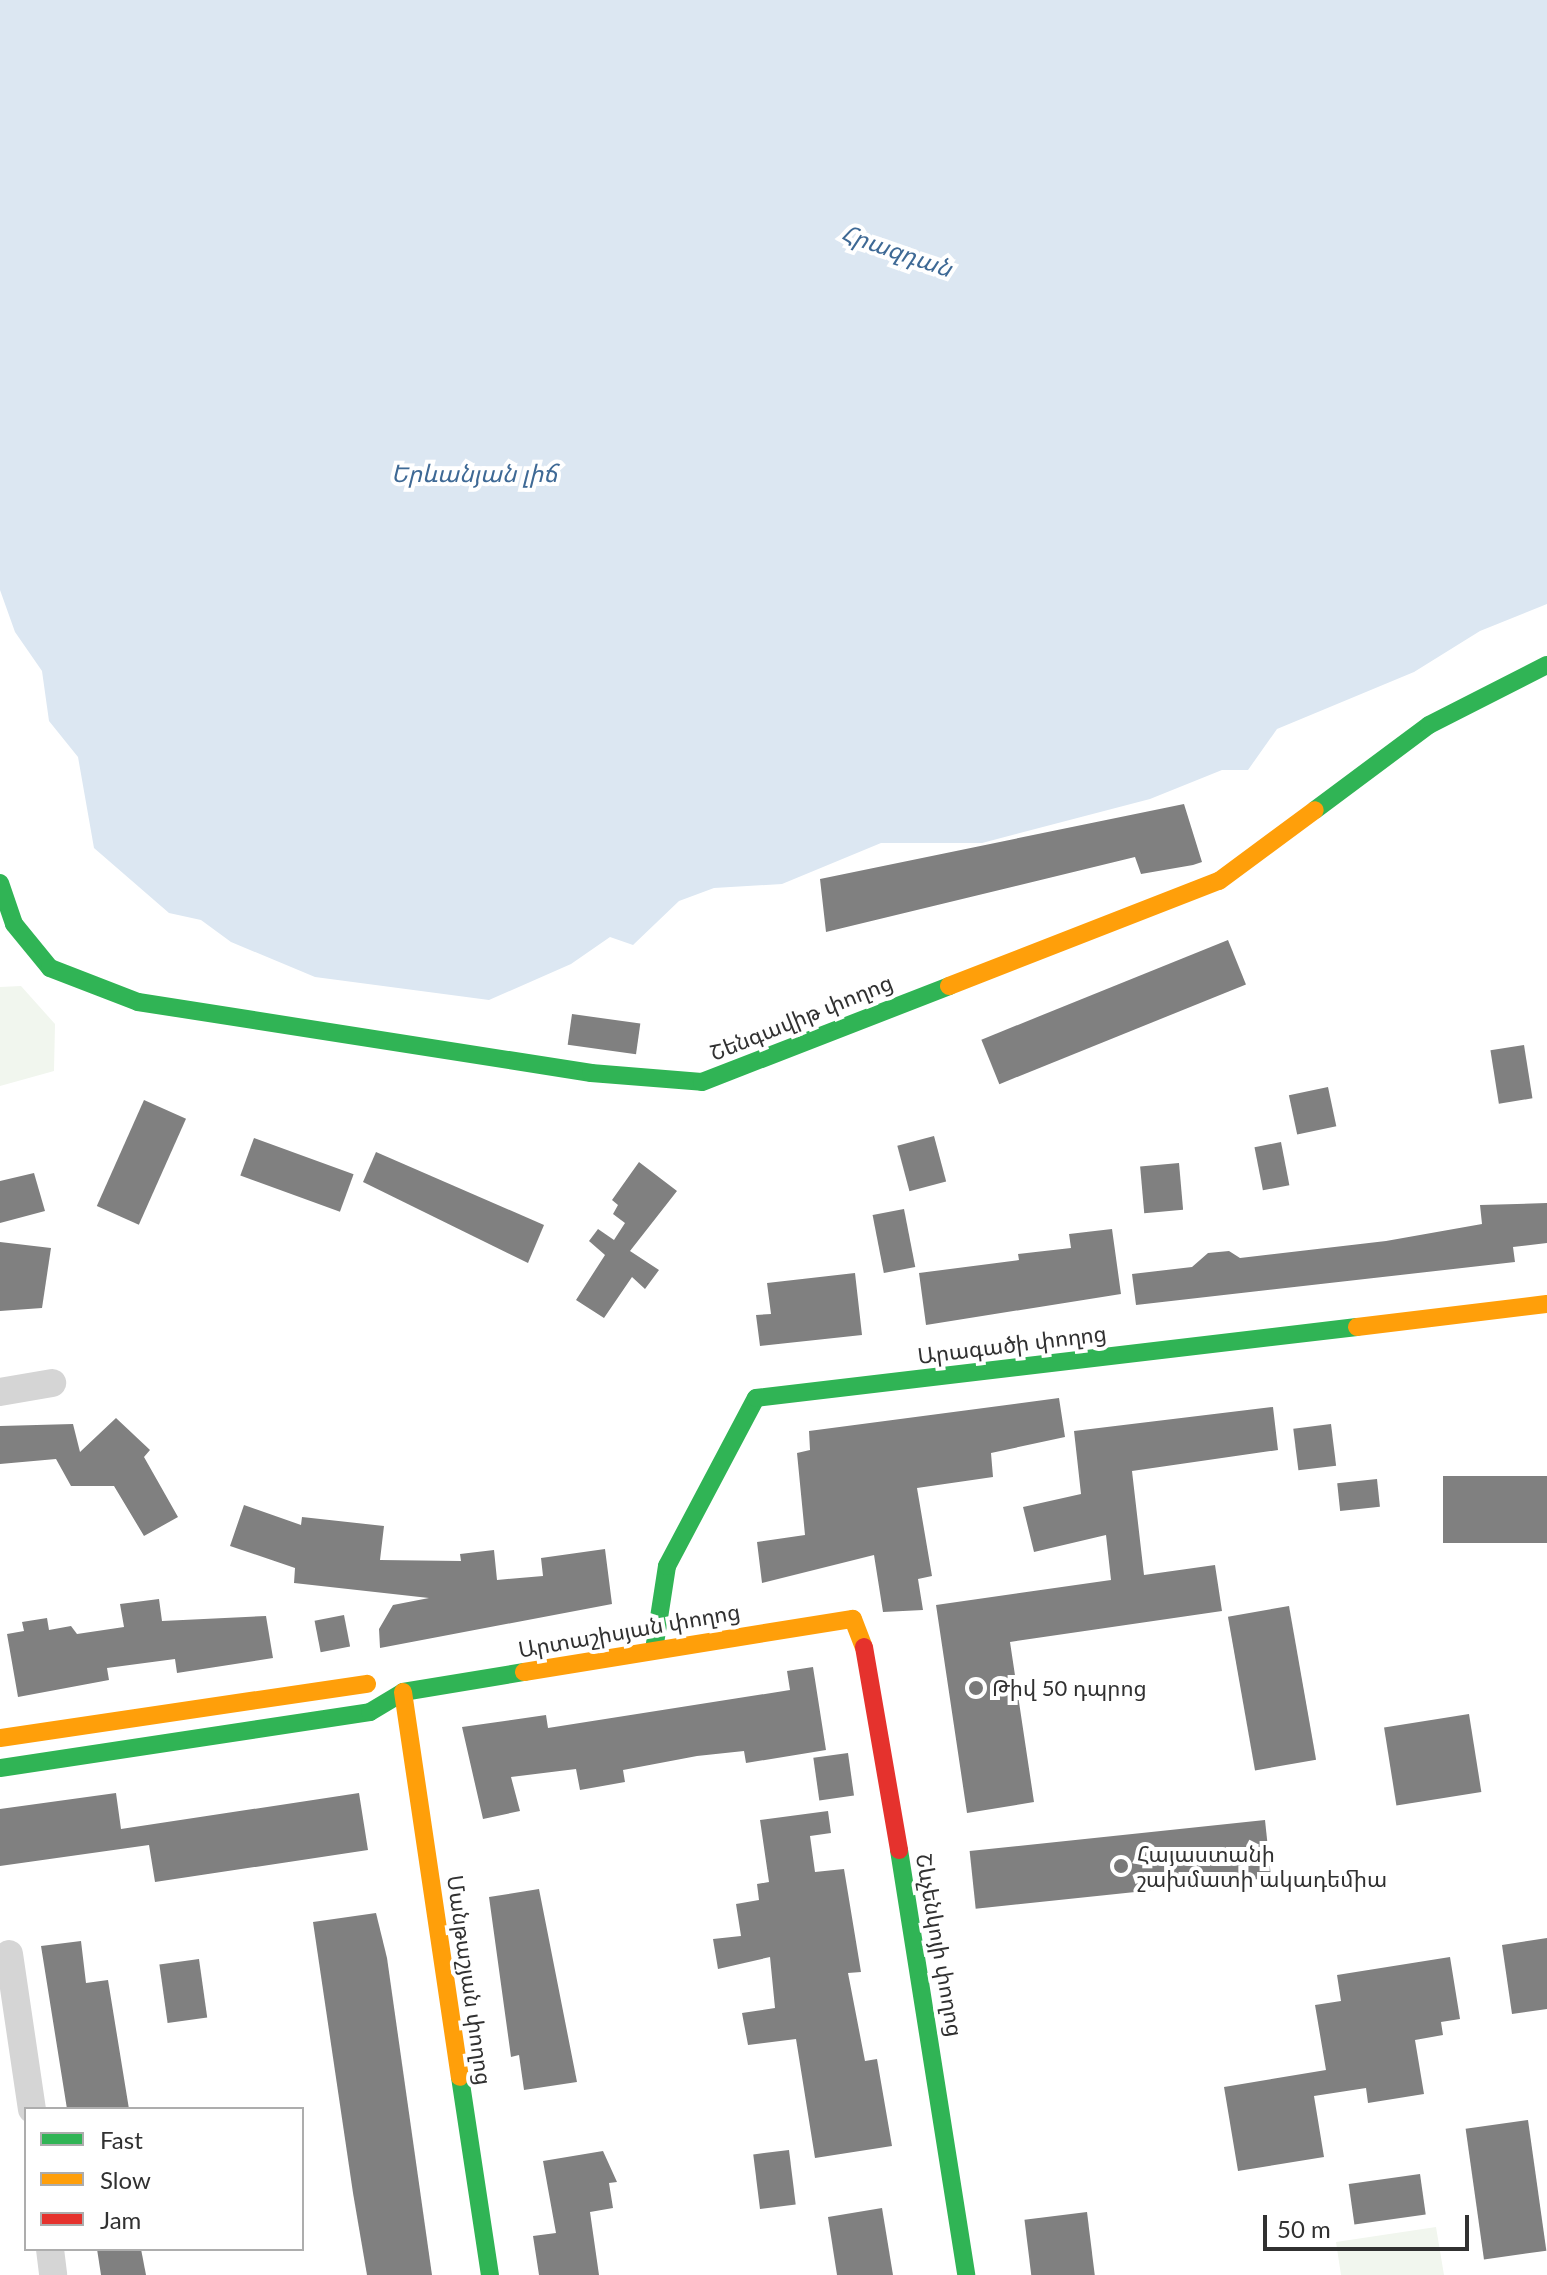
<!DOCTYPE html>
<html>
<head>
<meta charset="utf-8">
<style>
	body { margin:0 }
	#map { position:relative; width:1547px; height:2275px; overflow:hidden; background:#fff; font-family:Lato,"Noto Sans Armenian",sans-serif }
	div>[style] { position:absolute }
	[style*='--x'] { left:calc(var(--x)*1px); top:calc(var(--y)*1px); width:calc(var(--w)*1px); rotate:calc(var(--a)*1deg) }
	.green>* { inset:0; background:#f1f6ee }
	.water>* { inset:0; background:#dce7f2 }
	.building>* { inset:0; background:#808080; transform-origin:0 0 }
	.street>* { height:28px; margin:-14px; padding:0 14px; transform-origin:14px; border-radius:14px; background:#d5d5d5 }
	.fast>* { height:18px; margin:-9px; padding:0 9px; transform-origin:9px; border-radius:9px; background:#30b455 }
	.slow>* { height:18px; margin:-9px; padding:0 9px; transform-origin:9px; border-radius:9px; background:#ff9f0a }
	.jam>* { height:18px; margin:-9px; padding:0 9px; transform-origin:9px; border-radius:9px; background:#e5322d }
	.dots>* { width:22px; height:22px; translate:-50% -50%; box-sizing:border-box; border:4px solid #fff; border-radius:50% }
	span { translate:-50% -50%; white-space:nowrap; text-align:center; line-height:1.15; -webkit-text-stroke:8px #fff; paint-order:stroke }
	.street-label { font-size:22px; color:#313131 }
	.poi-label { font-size:22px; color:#313131 }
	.left { translate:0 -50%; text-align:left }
	.water-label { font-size:24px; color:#3e6995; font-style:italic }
	.legend { position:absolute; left:24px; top:2107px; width:280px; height:144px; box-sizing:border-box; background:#fff; border:2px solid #adadad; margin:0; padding:10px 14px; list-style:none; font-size:24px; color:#313131 }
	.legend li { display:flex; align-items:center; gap:16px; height:40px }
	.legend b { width:40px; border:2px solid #adadad }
	.scale { position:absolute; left:1263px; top:2215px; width:206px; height:36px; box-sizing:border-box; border:4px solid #313131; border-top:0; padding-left:10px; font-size:24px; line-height:28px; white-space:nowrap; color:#313131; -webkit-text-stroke:6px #fff; paint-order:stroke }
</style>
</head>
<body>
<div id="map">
	<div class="green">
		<i style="clip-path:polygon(21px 986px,55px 1024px,54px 1071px,0 1086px,0 987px)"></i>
		<i style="clip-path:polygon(1436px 2227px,1444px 2275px,1341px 2275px,1336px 2242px)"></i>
	</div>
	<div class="water">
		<i style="clip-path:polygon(0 0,1547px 0,1547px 604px,1480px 631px,1414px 672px,1277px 729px,1248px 770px,1222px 770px,1150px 799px,982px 843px,881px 843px,782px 884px,714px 888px,679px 901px,633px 945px,610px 937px,571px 964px,489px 1000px,315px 977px,231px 942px,201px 920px,169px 913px,94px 848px,78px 757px,49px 721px,42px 671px,15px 632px,0 590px)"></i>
	</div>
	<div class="building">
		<i style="clip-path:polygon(1184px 804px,1202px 862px,1193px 865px,1141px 874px,1135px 857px,826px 932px,820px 879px)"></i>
		<i style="left:1228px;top:940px;width:48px;height:266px;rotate:68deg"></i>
		<i style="left:572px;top:1014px;width:69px;height:31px;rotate:8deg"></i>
		<i style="left:1524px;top:1045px;width:54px;height:34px;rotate:81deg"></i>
		<i style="left:1328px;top:1087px;width:40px;height:40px;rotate:78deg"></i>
		<i style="left:144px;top:1100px;width:46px;height:116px;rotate:24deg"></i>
		<i style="left:934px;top:1136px;width:47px;height:38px;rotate:75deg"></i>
		<i style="left:254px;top:1138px;width:106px;height:40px;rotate:20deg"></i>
		<i style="left:1281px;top:1142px;width:44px;height:27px;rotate:79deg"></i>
		<i style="clip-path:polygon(376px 1152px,544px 1225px,528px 1263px,363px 1182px)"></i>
		<i style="clip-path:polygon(639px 1162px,677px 1191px,630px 1251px,659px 1270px,645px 1289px,632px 1277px,604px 1318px,576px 1300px,605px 1255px,589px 1241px,598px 1229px,614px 1240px,625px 1223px,613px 1214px,618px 1205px,612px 1200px)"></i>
		<i style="left:1179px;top:1163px;width:47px;height:39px;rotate:85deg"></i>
		<i style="clip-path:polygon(34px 1173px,45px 1211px,0 1223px,0 1181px)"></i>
		<i style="clip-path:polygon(1547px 1203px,1547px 1243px,1513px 1247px,1515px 1262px,1136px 1305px,1132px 1274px,1192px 1267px,1208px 1253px,1229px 1251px,1240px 1258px,1386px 1241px,1482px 1224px,1480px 1205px)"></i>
		<i style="left:904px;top:1209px;width:59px;height:32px;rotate:79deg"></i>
		<i style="clip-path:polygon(1112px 1229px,1121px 1294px,926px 1325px,919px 1273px,1019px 1260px,1018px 1254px,1071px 1248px,1069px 1234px)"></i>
		<i style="clip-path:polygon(0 1242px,51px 1248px,42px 1308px,0 1311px)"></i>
		<i style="clip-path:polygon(855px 1273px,862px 1335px,760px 1346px,756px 1315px,771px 1314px,767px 1283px)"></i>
		<i style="clip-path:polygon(1059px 1398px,1065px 1437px,991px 1453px,993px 1477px,917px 1488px,932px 1576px,918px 1579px,923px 1610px,883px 1612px,874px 1555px,762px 1583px,757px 1542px,805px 1535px,797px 1453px,810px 1450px,809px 1431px)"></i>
		<i style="clip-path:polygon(1273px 1407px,1278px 1450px,1132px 1471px,1144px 1575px,1215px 1565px,1222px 1611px,1010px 1642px,1034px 1802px,967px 1813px,936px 1605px,1111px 1580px,1106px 1535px,1034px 1552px,1023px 1507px,1081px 1494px,1074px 1431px)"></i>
		<i style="clip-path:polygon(116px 1418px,150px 1450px,144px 1457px,178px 1517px,144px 1536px,114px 1486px,71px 1486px,56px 1459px,0 1464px,0 1426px,73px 1424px,80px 1452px)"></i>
		<i style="left:1331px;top:1424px;width:42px;height:38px;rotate:83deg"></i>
		<i style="left:1547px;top:1476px;width:67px;height:104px;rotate:90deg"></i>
		<i style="left:1377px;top:1479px;width:28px;height:40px;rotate:84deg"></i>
		<i style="clip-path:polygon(244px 1505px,301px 1525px,302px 1517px,384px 1526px,380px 1560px,461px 1561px,460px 1554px,494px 1550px,497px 1580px,543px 1576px,541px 1558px,605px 1549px,612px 1604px,380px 1648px,379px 1629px,393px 1605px,429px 1598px,294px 1583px,295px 1568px,230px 1546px)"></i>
		<i style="clip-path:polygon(159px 1599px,162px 1621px,266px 1616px,273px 1658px,177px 1673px,175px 1659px,107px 1668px,109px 1680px,18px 1697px,7px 1634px,24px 1631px,22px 1622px,47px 1618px,49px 1630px,71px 1626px,77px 1634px,124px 1627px,120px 1604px)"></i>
		<i style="left:1289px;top:1606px;width:156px;height:62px;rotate:80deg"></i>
		<i style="left:344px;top:1615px;width:32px;height:30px;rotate:79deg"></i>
		<i style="clip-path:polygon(813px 1667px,826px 1750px,746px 1763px,744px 1751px,697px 1756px,623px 1770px,625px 1782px,580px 1790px,576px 1769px,511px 1777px,520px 1811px,483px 1819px,462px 1727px,546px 1715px,548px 1728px,790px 1690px,787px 1671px)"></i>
		<i style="left:1469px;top:1714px;width:79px;height:86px;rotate:81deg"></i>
		<i style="left:848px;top:1753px;width:43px;height:35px;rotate:82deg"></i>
		<i style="clip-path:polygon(116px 1793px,121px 1829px,359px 1793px,368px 1850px,155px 1882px,149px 1845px,0 1866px,0 1809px)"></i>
		<i style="clip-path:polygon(828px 1811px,831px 1833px,810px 1836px,815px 1872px,844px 1869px,861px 1972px,848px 1973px,865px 2061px,877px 2059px,892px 2146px,815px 2158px,796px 2039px,748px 2045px,742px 2013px,775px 2008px,770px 1957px,718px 1969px,713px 1939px,741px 1936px,736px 1904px,759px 1900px,757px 1884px,769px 1882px,760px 1820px)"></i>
		<i style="left:1265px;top:1820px;width:58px;height:297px;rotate:84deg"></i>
		<i style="clip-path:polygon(539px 1889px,577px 2082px,524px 2090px,519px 2055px,511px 2057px,489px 1897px)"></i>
		<i style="clip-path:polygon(376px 1913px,387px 1958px,432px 2275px,367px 2275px,353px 2193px,313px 1922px)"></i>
		<i style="clip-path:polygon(1547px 1938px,1547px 2009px,1512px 2014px,1502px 1945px)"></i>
		<i style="clip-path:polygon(81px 1941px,86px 1983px,108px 1980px,129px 2109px,67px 2109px,41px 1946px)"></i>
		<i style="clip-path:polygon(1450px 1957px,1460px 2019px,1441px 2022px,1443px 2035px,1415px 2040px,1424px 2094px,1368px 2103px,1366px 2088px,1314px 2096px,1324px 2157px,1238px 2171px,1224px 2087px,1326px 2070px,1315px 2005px,1341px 2001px,1337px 1975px)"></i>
		<i style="left:199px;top:1959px;width:59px;height:40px;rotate:82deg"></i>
		<i style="left:1528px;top:2120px;width:132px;height:63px;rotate:82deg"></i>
		<i style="left:789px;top:2150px;width:55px;height:36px;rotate:83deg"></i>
		<i style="clip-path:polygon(603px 2151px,617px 2182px,609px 2183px,613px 2208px,590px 2212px,599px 2275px,539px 2275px,533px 2236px,556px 2233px,543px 2161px)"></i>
		<i style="left:1420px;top:2174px;width:41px;height:72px;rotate:82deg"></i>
		<i style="clip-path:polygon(882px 2208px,893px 2275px,837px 2275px,828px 2217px)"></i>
		<i style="left:1087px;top:2212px;width:64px;height:63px;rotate:83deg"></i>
		<i style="clip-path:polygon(97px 2249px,141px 2249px,146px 2275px,101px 2275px)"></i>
	</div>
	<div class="street">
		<i style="--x:0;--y:1392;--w:53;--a:-9.8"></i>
		<i style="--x:9;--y:1954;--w:157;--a:81.6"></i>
		<i style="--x:50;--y:2249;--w:26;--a:83"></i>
	</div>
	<div class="fast">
		<i style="--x:1315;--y:810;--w:142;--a:-36.7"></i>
		<i style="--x:1429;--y:725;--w:132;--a:-27"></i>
		<i style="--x:0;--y:883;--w:43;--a:71.1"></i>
		<i style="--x:14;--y:924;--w:57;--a:50.7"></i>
		<i style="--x:50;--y:968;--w:94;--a:21.1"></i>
		<i style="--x:138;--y:1002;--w:459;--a:8.9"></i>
		<i style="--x:591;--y:1073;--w:111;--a:4.6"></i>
		<i style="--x:702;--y:1082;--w:265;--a:-21.2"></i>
		<i style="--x:654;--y:1650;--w:85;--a:-81.2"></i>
		<i style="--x:667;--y:1566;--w:190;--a:-62.1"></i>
		<i style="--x:756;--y:1398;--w:605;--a:-6.74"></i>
		<i style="--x:0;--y:1768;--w:374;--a:-8.6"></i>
		<i style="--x:370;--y:1712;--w:39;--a:-31"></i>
		<i style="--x:403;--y:1692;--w:123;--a:-9.4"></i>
		<i style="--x:899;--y:1850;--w:430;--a:81"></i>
		<i style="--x:460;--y:2077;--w:200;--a:81.4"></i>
	</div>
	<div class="slow">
		<i style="--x:949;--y:986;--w:290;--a:-21.3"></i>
		<i style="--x:1219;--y:881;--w:119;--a:-36.5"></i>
		<i style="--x:1357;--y:1327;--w:191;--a:-6.9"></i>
		<i style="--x:524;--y:1672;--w:333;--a:-9.2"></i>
		<i style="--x:853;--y:1619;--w:30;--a:69"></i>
		<i style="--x:403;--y:1692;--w:389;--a:81.6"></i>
		<i style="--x:0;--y:1738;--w:371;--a:-8.4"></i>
	</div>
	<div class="jam">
		<i style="--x:864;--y:1647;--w:206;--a:80.2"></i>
	</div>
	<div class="dots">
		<i style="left:976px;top:1688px;background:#797979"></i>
		<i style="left:1121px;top:1866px;background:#797979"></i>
	</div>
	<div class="street-label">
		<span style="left:801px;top:1017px;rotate:-22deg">Շենգավիթ փողոց</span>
		<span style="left:1012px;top:1344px;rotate:-7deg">Արագածի փողոց</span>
		<span style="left:629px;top:1630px;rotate:-10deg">Արտաշիսյան փողոց</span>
		<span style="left:940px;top:1945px;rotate:80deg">Շևչենկոյի փողոց</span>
		<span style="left:470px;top:1980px;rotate:82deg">Մանթաշյան փողոց</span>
	</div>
	<div class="poi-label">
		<span class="left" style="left:992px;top:1688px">Թիվ 50 դպրոց</span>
		<span class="left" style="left:1137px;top:1866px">Հայաստանի<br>շախմատի ակադեմիա</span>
	</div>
	<div class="water-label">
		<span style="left:897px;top:250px;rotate:19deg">Հրազդան</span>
		<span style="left:474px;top:473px">Երևանյան լիճ</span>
	</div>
	<ul class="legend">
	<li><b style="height:10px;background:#30b455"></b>Fast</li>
	<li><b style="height:10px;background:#ff9f0a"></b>Slow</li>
	<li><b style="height:10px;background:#e5322d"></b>Jam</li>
	</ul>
	<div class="scale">50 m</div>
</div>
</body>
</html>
